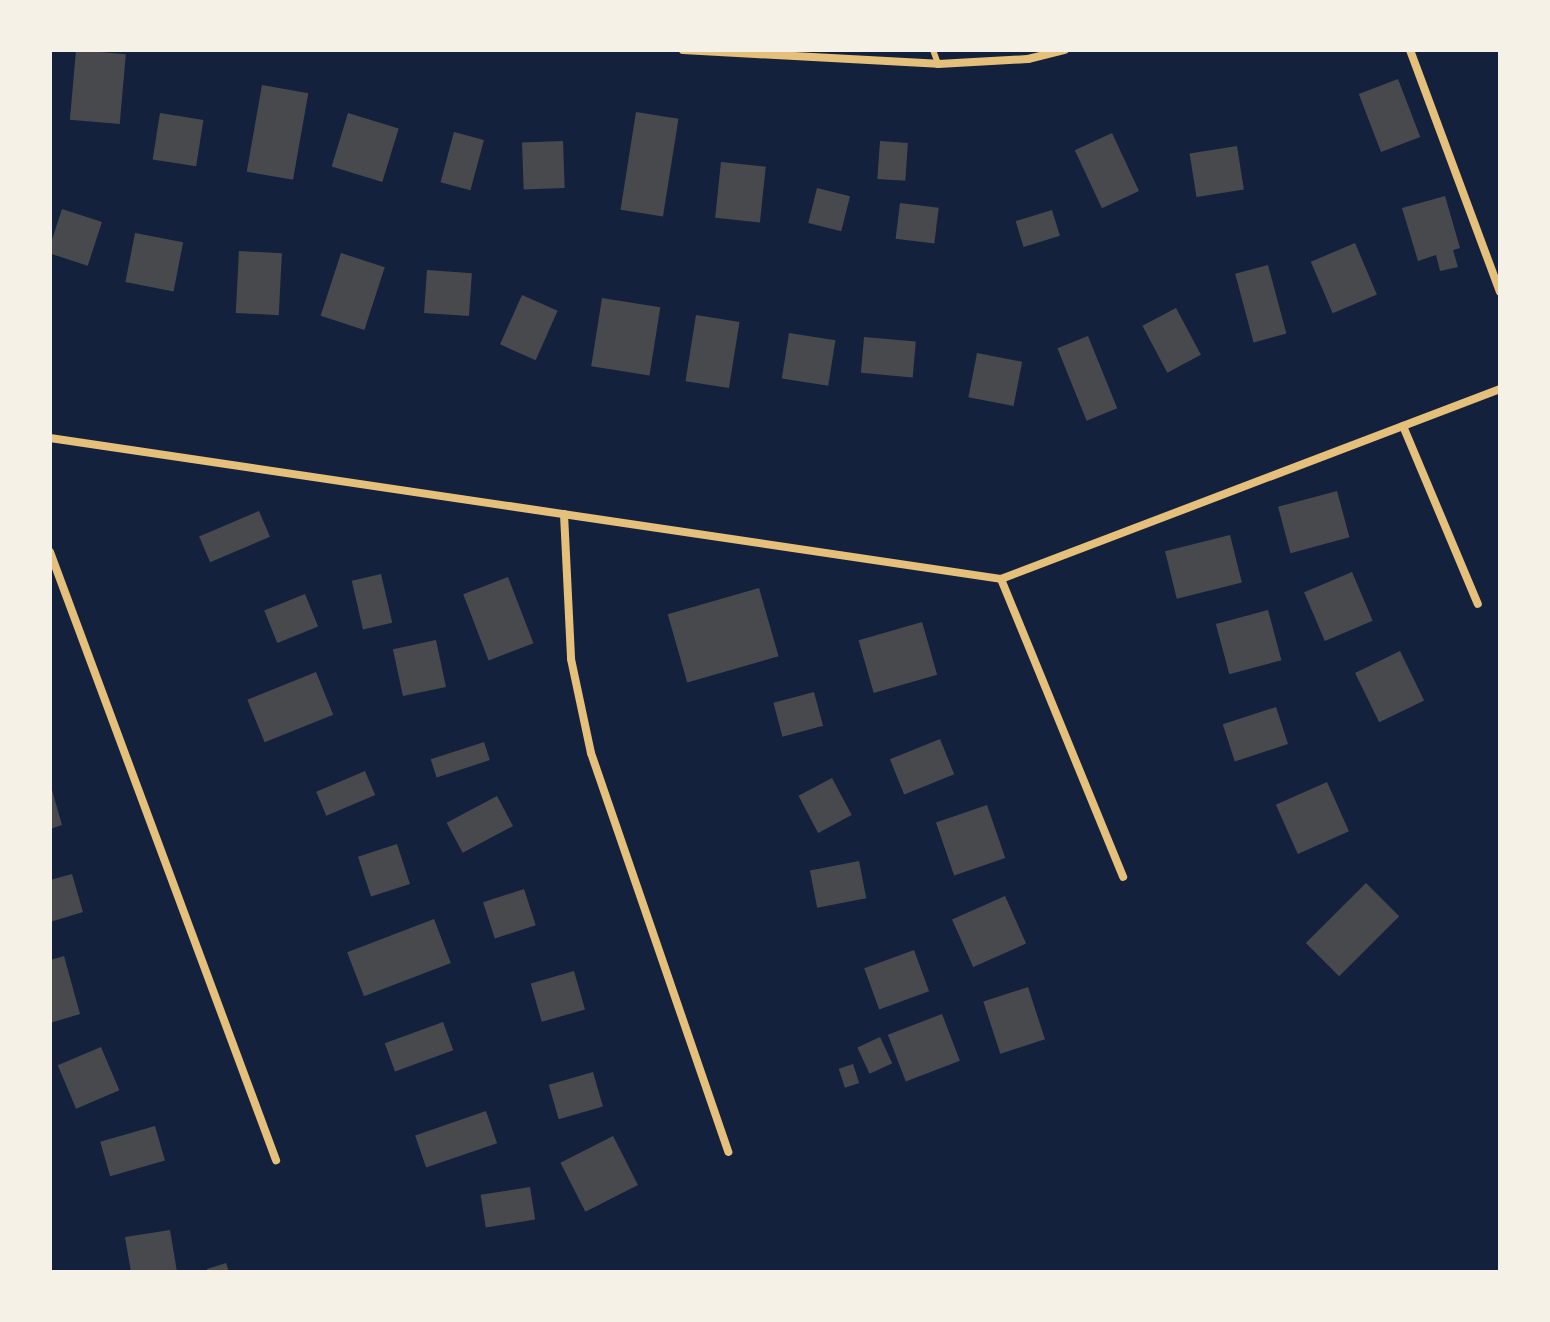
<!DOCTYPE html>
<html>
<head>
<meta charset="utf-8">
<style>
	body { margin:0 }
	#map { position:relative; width:1550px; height:1322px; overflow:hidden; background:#14213d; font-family:Mulish,sans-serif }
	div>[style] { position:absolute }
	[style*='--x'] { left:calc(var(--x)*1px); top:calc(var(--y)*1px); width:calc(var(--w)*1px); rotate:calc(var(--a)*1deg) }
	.building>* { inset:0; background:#48494c; transform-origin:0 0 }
	.service>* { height:6px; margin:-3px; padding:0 3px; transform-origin:3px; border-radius:3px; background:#e5c07b }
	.minor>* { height:8px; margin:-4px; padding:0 4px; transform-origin:4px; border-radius:4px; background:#e5c07b }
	span { translate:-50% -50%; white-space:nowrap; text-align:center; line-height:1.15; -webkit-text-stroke:7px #f6f1e7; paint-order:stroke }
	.frame { position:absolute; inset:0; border:52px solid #f6f1e7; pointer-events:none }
</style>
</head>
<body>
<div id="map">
	<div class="building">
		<i style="left:76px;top:50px;width:50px;height:70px;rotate:5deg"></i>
		<i style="left:1398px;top:79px;width:62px;height:42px;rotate:69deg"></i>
		<i style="left:262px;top:85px;width:47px;height:88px;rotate:10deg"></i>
		<i style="left:636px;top:112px;width:43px;height:99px;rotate:9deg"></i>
		<i style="left:160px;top:113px;width:44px;height:47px;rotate:9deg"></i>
		<i style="left:348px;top:113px;width:53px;height:56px;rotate:17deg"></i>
		<i style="left:454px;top:132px;width:31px;height:52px;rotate:15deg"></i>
		<i style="left:1112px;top:133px;width:64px;height:41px;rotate:65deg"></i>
		<i style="left:563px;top:141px;width:47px;height:41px;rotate:88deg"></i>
		<i style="left:880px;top:141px;width:28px;height:38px;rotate:4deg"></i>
		<i style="left:1237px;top:146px;width:44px;height:48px;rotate:81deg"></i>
		<i style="left:721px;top:162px;width:45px;height:56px;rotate:6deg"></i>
		<i style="left:817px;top:188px;width:34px;height:36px;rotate:14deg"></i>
		<i style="clip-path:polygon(1445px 196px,1460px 248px,1453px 250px,1458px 267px,1440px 271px,1436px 255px,1418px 261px,1402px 208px)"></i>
		<i style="left:900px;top:203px;width:39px;height:36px;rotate:7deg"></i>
		<i style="left:62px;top:209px;width:42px;height:46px;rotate:18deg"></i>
		<i style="left:1052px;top:210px;width:27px;height:38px;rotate:73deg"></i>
		<i style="left:135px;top:233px;width:49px;height:50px;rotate:11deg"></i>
		<i style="left:1355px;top:243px;width:56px;height:48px;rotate:67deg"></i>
		<i style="left:239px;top:251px;width:43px;height:62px;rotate:3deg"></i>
		<i style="left:341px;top:253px;width:46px;height:66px;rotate:18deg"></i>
		<i style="left:1268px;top:265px;width:71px;height:34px;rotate:75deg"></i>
		<i style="left:427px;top:270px;width:45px;height:43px;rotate:4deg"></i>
		<i style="left:522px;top:295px;width:39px;height:54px;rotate:24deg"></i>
		<i style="left:602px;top:298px;width:59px;height:69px;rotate:9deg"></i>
		<i style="left:1176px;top:308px;width:53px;height:38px;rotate:62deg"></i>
		<i style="left:696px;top:315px;width:44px;height:67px;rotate:9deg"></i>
		<i style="left:789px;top:333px;width:47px;height:46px;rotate:9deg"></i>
		<i style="left:1088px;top:336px;width:78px;height:33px;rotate:68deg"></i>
		<i style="left:864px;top:337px;width:52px;height:36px;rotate:5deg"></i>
		<i style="left:977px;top:353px;width:46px;height:45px;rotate:11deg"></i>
		<i style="left:1337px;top:491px;width:48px;height:61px;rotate:75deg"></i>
		<i style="left:259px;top:511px;width:28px;height:65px;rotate:67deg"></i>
		<i style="left:1230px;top:535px;width:49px;height:67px;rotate:76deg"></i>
		<i style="left:1352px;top:572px;width:53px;height:52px;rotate:67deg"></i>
		<i style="left:381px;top:574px;width:50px;height:30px;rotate:77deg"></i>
		<i style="left:508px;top:577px;width:71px;height:48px;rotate:69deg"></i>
		<i style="left:759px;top:588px;width:71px;height:95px;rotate:74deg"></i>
		<i style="left:305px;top:594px;width:35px;height:44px;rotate:68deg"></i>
		<i style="left:1268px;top:610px;width:52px;height:54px;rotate:75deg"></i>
		<i style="left:922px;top:622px;width:55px;height:66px;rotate:74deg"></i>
		<i style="left:436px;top:640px;width:48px;height:44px;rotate:78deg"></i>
		<i style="left:1400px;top:651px;width:55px;height:50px;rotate:64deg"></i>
		<i style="left:316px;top:672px;width:46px;height:74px;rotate:68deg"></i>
		<i style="left:814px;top:692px;width:35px;height:42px;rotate:75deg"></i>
		<i style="left:1276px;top:707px;width:39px;height:56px;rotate:72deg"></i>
		<i style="left:940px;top:739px;width:38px;height:54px;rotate:68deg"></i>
		<i style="left:484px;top:742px;width:19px;height:56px;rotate:72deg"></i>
		<i style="left:365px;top:771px;width:26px;height:53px;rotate:67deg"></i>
		<i style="left:832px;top:778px;width:42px;height:38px;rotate:62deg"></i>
		<i style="left:1327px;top:782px;width:54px;height:56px;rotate:66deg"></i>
		<i style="clip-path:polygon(50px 783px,62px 825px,50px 829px)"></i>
		<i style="left:497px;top:796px;width:34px;height:57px;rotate:62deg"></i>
		<i style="left:987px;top:805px;width:56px;height:54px;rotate:71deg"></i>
		<i style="left:397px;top:844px;width:42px;height:41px;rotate:72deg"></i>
		<i style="left:859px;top:861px;width:38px;height:50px;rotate:79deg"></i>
		<i style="clip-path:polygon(72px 874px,83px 912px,50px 922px,50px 880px)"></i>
		<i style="left:1366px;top:883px;width:47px;height:85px;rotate:45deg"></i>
		<i style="left:524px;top:889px;width:38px;height:43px;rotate:72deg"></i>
		<i style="left:1005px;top:896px;width:52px;height:58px;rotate:66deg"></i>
		<i style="left:434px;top:919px;width:47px;height:93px;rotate:69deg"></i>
		<i style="left:914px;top:950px;width:44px;height:53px;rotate:70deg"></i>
		<i style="clip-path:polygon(64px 956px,80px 1014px,50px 1023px,50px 960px)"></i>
		<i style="left:574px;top:971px;width:40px;height:45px;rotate:74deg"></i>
		<i style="left:1028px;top:987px;width:55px;height:47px;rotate:72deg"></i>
		<i style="left:942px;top:1014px;width:50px;height:58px;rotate:69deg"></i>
		<i style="left:443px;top:1022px;width:30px;height:62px;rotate:70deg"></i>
		<i style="left:880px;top:1037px;width:29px;height:25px;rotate:65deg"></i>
		<i style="left:101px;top:1047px;width:47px;height:47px;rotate:67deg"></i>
		<i style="left:853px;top:1064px;width:20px;height:15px;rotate:72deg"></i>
		<i style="left:593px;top:1072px;width:36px;height:46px;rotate:74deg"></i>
		<i style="left:486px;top:1111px;width:34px;height:75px;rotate:71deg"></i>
		<i style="left:155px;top:1126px;width:36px;height:57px;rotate:74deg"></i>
		<i style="left:613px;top:1136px;width:55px;height:59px;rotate:63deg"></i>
		<i style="left:530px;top:1187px;width:33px;height:50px;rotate:81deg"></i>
		<i style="clip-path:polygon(170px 1230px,177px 1272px,131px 1272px,125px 1237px)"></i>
		<i style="clip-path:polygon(226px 1263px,229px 1272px,208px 1272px,207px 1269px)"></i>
	</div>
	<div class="service">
		<i style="--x:933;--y:50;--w:15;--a:70"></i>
	</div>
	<div class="minor">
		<i style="--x:683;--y:50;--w:255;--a:3.1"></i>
		<i style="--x:938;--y:64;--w:90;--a:-3.2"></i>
		<i style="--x:1028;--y:59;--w:38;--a:-14"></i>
		<i style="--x:1410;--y:50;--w:258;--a:69.6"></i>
		<i style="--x:1403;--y:426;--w:193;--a:67.2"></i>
		<i style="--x:50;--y:438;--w:961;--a:8.43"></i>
		<i style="--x:1001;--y:579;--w:534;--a:-20.84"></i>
		<i style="--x:564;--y:514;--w:145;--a:87.2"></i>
		<i style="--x:571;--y:659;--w:96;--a:78"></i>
		<i style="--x:591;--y:753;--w:422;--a:71"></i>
		<i style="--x:50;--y:552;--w:649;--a:69.61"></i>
		<i style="--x:1001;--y:579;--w:322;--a:67.7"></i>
	</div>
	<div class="frame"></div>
</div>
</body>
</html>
